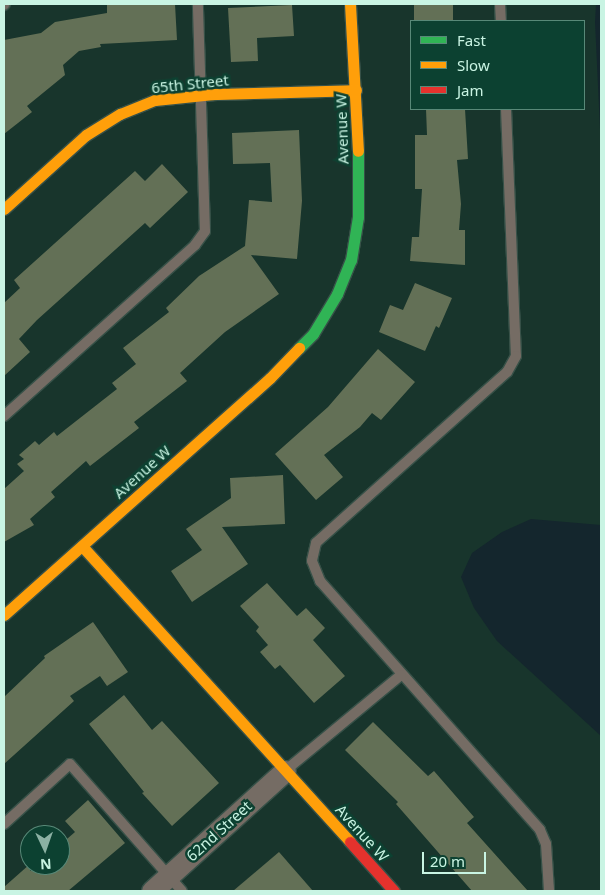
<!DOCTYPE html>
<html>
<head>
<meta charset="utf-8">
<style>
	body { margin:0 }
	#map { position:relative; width:605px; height:895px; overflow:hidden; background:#18352c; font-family:"Noto Sans",sans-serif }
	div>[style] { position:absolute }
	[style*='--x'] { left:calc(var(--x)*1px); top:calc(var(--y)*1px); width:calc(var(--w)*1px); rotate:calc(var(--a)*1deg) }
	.water>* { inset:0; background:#14262d }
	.building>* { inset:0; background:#637056; transform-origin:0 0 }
	.roads { filter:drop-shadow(1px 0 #375148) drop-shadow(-1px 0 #375148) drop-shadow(0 1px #375148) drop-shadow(0 -1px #375148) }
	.lane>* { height:10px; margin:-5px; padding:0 5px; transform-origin:5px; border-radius:5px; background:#756c64 }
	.street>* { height:21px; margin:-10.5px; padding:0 10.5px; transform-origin:10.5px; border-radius:10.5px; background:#756c64 }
	.fast>* { height:11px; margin:-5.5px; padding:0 5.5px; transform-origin:5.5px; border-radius:5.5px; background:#30b455 }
	.slow>* { height:11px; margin:-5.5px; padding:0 5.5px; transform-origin:5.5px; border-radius:5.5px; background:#ff9f0a }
	.jam>* { height:11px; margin:-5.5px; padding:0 5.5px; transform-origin:5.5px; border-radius:5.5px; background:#e5322d }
	span { translate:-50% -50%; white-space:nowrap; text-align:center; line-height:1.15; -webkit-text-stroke:5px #0c4131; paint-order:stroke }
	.street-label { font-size:15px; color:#c9f4e3 }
	.frame { position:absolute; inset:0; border:5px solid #c9f4e3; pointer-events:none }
	.legend { position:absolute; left:410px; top:20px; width:175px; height:90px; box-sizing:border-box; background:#0c4131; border:1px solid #588978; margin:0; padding:6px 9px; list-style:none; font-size:15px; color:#c9f4e3 }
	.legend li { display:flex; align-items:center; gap:10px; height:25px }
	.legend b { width:25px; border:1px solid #588978 }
	.north { position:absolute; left:20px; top:825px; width:50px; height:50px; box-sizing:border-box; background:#0c4131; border:1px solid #588978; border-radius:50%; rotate:177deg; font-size:14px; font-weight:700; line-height:20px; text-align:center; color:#c9f4e3 }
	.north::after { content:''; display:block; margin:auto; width:18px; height:22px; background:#8bb1a3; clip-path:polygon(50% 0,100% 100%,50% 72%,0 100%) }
	.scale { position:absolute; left:422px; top:852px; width:64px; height:22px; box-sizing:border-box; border:2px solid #c9f4e3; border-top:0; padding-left:6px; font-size:15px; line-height:18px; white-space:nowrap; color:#c9f4e3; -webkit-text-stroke:4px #0c4131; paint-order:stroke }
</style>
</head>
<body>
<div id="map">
	<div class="water">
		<i style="clip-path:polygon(596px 4px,601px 4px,601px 151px,595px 22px)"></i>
		<i style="clip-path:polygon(531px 519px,601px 525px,601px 736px,497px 641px,474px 608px,461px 577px,472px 553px,502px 532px)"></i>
	</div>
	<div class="building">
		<i style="clip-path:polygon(107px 4px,175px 4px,177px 40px,100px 44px,101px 47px,79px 51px,63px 65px,65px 75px,27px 106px,32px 112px,4px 134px,4px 40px,41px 33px,55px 22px,107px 13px)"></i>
		<i style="left:414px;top:4px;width:39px;height:17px"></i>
		<i style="clip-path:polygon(292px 5px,294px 36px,257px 38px,258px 61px,231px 62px,228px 8px)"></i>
		<i style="clip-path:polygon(426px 109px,465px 109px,468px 159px,457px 160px,461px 204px,459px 230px,465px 230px,465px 265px,410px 261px,412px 237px,419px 237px,422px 189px,415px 189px,415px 135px,427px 135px)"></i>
		<i style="clip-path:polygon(299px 130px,302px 201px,297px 259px,251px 255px,279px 294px,225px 332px,180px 373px,187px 381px,134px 422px,139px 428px,90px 466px,86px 461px,51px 492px,55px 497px,30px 519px,34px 525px,4px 542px,4px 489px,24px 471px,17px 464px,24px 459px,19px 455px,35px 441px,39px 445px,54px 432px,57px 436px,117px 389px,112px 383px,136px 364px,123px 348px,169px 312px,166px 308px,199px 276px,245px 246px,249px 200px,272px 202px,270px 163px,233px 164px,232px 133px)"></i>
		<i style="clip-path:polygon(162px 164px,188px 192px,150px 228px,145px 223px,37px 320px,19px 339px,30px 352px,4px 376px,4px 303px,20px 288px,14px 280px,135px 171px,145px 181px)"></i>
		<i style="clip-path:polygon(415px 283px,452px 298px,439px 328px,436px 326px,425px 351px,379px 332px,390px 305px,403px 310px)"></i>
		<i style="clip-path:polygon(378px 349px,415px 382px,381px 420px,372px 413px,360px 427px,324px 455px,343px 477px,316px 500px,275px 454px,328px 407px)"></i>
		<i style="clip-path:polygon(283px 475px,285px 524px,222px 527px,248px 564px,192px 602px,171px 571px,202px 550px,186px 529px,231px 498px,230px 478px)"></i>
		<i style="clip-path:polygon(267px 583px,297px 616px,306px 608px,325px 628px,313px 640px,345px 676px,314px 703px,280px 665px,275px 669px,260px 652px,268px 645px,256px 631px,259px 627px,240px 606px)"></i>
		<i style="clip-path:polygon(93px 622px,128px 672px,107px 686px,100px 676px,70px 696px,74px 701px,4px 764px,4px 697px,45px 658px,44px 656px)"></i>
		<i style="clip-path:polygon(124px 695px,152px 730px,162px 721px,219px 783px,172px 826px,142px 793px,144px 792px,89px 724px)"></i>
		<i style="clip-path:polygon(373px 722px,428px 776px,434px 771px,474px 817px,467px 823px,528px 891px,472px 891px,396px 804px,398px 802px,345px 750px)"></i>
		<i style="clip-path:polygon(88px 800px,125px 843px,68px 891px,4px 891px,4px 887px,30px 864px,30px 871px,37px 865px,60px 865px,60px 845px,75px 832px,65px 821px)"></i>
		<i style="clip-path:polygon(279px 852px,313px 891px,233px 891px)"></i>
	</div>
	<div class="roads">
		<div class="lane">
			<i style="--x:500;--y:4;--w:17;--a:87"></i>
			<i style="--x:4;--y:5;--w:1;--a:-45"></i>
			<i style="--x:506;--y:109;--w:247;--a:87.7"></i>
			<i style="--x:516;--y:356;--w:18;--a:119"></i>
			<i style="--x:507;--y:372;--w:256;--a:138.2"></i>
			<i style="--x:316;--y:543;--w:18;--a:103"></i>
			<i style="--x:312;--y:561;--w:22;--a:68"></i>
			<i style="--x:320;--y:581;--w:332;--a:48.5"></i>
			<i style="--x:540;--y:830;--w:15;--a:67"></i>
			<i style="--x:546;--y:844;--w:47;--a:86.3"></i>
			<i style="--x:4;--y:416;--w:256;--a:-41.8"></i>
			<i style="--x:195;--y:245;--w:17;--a:-54"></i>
			<i style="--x:205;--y:231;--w:227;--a:-91.8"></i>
			<i style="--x:286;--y:770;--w:149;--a:-39.6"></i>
			<i style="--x:4;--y:824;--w:89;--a:-42.3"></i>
			<i style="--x:70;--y:764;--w:169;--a:48.6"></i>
		</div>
		<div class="street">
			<i style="--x:152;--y:891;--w:179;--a:-42.1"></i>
		</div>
		<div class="fast">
			<i style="--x:299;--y:348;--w:20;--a:-45"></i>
			<i style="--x:313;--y:334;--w:47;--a:-59"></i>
			<i style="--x:337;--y:294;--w:37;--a:-68"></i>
			<i style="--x:351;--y:260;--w:44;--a:-80.8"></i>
			<i style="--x:358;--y:217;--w:66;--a:-90"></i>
		</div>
		<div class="slow">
			<i style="--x:350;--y:4;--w:147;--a:86.9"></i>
			<i style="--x:4;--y:209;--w:110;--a:-42.1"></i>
			<i style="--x:86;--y:135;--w:40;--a:-32"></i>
			<i style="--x:120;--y:114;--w:38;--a:-22"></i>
			<i style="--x:155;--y:100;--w:59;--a:-5.8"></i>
			<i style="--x:214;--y:94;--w:142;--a:-1.6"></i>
			<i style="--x:82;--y:546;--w:399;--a:47.8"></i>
			<i style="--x:4;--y:615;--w:356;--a:-41.7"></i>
			<i style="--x:270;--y:378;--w:42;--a:-46"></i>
		</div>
		<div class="jam">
			<i style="--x:350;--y:842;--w:66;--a:48.1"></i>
		</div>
	</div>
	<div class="street-label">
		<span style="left:190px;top:84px;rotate:-6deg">65th Street</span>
		<span style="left:342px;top:129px;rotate:-92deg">Avenue W</span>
		<span style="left:142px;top:472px;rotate:-42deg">Avenue W</span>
		<span style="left:219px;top:831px;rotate:-42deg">62nd Street</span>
		<span style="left:362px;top:833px;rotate:48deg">Avenue W</span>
	</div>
	<div class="frame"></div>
	<ul class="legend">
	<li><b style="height:6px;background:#30b455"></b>Fast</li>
	<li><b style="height:6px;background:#ff9f0a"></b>Slow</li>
	<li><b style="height:6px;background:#e5322d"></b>Jam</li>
	</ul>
	<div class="north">N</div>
	<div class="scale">20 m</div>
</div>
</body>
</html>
